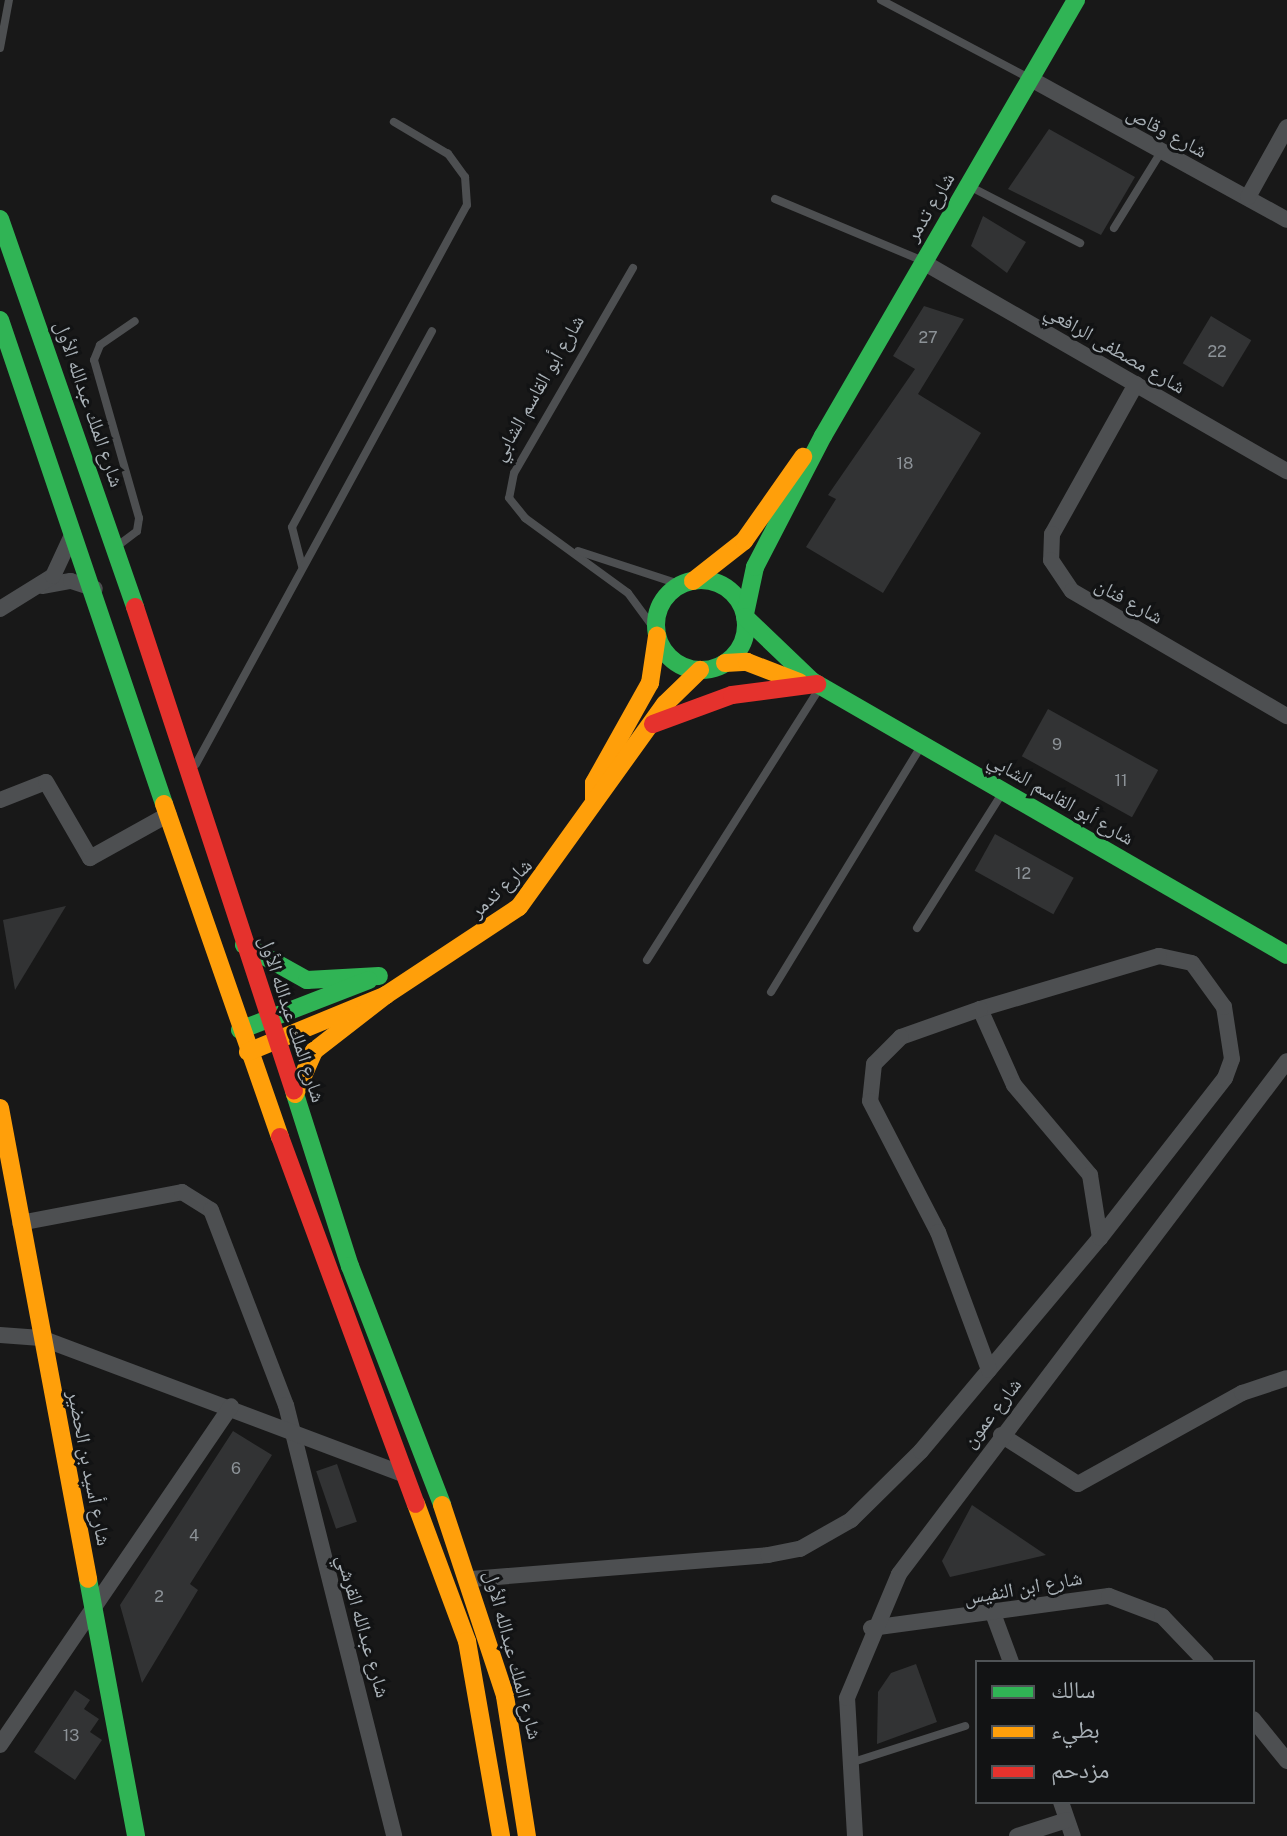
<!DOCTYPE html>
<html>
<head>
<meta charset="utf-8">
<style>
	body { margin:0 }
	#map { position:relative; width:1287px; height:1836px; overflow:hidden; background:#181818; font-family:"Public Sans","Noto Naskh Arabic",sans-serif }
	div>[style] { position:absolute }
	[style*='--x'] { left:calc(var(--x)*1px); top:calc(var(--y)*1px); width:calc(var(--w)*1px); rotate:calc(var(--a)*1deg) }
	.building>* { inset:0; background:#323334; transform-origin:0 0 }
	.lane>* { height:8px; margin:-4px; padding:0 4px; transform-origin:4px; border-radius:4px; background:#4d4f51 }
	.street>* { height:16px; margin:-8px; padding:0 8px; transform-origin:8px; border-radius:8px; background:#4d4f51 }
	.fast>* { height:18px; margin:-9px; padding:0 9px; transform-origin:9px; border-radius:9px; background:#30b455 }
	.fast>.ring { margin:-9px; padding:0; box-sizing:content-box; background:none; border:18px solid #30b455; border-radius:50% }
	.slow>* { height:18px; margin:-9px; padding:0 9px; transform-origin:9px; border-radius:9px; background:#ff9f0a }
	.jam>* { height:18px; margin:-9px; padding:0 9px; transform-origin:9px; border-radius:9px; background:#e5322d }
	span { translate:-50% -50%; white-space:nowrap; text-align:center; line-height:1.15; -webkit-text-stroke:6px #121314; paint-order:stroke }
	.number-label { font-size:16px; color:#8c9297 }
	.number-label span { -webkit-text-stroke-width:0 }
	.street-label { font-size:20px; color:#aab2b8 }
	.legend { position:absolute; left:975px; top:1660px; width:280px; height:144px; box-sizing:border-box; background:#121314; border:2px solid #4f5356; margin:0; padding:10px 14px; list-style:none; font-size:24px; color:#aab2b8 }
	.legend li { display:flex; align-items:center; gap:16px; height:40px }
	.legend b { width:40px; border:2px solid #4f5356 }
</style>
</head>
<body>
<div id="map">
	<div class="building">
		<i style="clip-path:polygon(1049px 129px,1135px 177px,1101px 235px,1008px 189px)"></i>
		<i style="clip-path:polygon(983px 216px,1026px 242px,1007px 273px,971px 246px)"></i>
		<i style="clip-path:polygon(924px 306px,964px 319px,918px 394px,981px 433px,883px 593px,806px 547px,836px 499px,828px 495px,915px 369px,893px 356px)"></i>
		<i style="left:1211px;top:316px;width:47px;height:55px;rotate:31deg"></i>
		<i style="left:1048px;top:709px;width:126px;height:54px;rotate:29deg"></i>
		<i style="left:995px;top:834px;width:90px;height:42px;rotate:29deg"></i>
		<i style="clip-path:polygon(66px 906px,15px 990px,3px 920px)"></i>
		<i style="clip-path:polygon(233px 1431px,272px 1455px,190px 1584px,198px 1590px,142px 1683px,120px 1605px)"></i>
		<i style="left:337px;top:1464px;width:61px;height:22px;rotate:71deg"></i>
		<i style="clip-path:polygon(972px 1505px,1046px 1555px,950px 1577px,942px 1561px)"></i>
		<i style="clip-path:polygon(916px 1664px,937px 1722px,877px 1744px,878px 1692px,891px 1673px)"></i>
		<i style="clip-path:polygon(75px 1690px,90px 1700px,84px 1709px,99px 1719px,90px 1732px,102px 1740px,75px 1780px,34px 1752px)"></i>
	</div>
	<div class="lane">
		<i style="--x:881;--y:0;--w:167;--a:27.8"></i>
		<i style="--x:0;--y:48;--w:49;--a:-79.4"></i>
		<i style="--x:969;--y:186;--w:125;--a:27.2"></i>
		<i style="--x:775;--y:199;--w:160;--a:22.7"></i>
		<i style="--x:1114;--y:228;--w:89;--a:-58.3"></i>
		<i style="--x:633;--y:268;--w:237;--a:120.1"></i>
		<i style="--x:514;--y:473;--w:25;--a:101"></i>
		<i style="--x:509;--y:498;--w:26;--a:51"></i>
		<i style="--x:525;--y:518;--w:127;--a:36.1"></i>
		<i style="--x:628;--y:593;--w:47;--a:53.6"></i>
		<i style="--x:116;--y:547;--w:26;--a:-37"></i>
		<i style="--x:137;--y:531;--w:13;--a:-81"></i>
		<i style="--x:139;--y:518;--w:164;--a:-105.9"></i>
		<i style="--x:94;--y:360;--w:16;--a:-68"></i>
		<i style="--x:100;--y:345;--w:42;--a:-34.4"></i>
		<i style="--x:578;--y:551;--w:109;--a:18.1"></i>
		<i style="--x:302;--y:566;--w:40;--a:-104.4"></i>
		<i style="--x:292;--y:527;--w:366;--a:-61.5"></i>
		<i style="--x:467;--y:205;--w:28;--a:-94"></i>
		<i style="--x:465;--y:177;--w:29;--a:-126"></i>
		<i style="--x:448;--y:154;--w:63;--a:-149.3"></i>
		<i style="--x:196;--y:764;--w:493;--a:-61.4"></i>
		<i style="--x:917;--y:928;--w:161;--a:-57.7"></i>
		<i style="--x:647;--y:960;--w:323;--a:-57.6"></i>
		<i style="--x:771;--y:992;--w:289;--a:-58.6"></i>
		<i style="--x:850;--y:1763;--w:121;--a:-17.8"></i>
	</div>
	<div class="street">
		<i style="--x:1029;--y:78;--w:294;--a:28.8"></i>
		<i style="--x:1248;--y:197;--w:80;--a:-60.9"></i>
		<i style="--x:923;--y:262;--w:420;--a:29.9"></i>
		<i style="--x:1136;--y:384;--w:172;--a:119.2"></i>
		<i style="--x:1052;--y:534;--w:26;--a:92"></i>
		<i style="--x:1051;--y:560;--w:37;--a:56"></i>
		<i style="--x:1072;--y:591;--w:249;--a:30.2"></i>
		<i style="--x:42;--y:586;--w:29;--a:-10"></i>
		<i style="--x:71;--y:581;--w:25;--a:18"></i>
		<i style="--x:0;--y:609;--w:62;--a:-31.9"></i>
		<i style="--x:53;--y:576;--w:47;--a:-65.1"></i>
		<i style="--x:0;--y:800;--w:49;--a:-21.4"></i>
		<i style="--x:46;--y:782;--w:88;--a:59.9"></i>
		<i style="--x:90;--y:858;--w:90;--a:-29.1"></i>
		<i style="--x:980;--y:1009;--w:83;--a:65.9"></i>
		<i style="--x:1014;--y:1085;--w:118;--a:49.8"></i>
		<i style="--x:1090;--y:1175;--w:64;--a:81"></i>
		<i style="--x:20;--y:1223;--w:165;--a:-10.8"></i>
		<i style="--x:182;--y:1192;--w:34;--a:32"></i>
		<i style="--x:211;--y:1210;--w:209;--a:69"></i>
		<i style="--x:286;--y:1405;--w:444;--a:75.9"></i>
		<i style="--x:0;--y:1335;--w:41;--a:4.2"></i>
		<i style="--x:41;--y:1338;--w:390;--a:20.6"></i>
		<i style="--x:1001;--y:1435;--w:91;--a:32.5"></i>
		<i style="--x:1078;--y:1484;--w:188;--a:-29"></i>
		<i style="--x:1242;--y:1393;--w:47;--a:-18.4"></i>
		<i style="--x:471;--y:1579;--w:298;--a:-4.6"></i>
		<i style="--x:768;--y:1555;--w:33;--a:-11"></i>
		<i style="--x:800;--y:1549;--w:59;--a:-29.6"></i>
		<i style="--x:851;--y:1520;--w:98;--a:-44.6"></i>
		<i style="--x:921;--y:1451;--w:278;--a:-50"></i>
		<i style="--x:1100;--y:1238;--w:203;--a:-52"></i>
		<i style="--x:1225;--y:1078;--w:20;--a:-70"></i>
		<i style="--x:1232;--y:1059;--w:53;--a:-98.7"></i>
		<i style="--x:1224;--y:1007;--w:54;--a:-126"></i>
		<i style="--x:1192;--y:963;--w:34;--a:-168"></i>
		<i style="--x:1159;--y:956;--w:187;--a:163.5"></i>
		<i style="--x:980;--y:1009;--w:84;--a:160.5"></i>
		<i style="--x:901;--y:1037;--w:38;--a:135"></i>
		<i style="--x:874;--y:1064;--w:37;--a:96"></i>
		<i style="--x:870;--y:1101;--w:148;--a:62.6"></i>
		<i style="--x:938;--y:1232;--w:147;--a:69.7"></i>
		<i style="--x:994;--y:1616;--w:49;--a:69.7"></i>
		<i style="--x:871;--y:1628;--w:240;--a:-7.7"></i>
		<i style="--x:1109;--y:1596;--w:57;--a:20.7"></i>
		<i style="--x:1162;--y:1616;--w:64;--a:46.3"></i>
		<i style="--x:1253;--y:1719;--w:54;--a:51"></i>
		<i style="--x:0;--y:1745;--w:410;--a:-55.7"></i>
		<i style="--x:1061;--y:1802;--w:36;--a:71"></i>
		<i style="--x:855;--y:1836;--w:138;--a:-93.3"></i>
		<i style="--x:847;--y:1698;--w:134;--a:-67.2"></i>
		<i style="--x:899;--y:1574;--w:643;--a:-52.9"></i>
		<i style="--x:1017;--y:1836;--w:52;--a:-17.7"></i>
	</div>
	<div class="fast">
		<i style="--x:0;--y:219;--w:411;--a:70.8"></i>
		<i style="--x:0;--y:320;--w:511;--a:71.28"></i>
		<i class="ring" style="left:656px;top:580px;width:72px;height:72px"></i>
		<i style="--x:745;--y:614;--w:48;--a:-78"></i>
		<i style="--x:755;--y:567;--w:148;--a:-62.6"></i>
		<i style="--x:823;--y:436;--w:504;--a:-59.87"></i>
		<i style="--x:745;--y:617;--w:93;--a:43.7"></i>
		<i style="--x:812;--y:681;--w:548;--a:29.98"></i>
		<i style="--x:244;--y:945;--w:72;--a:29.1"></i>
		<i style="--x:307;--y:980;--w:72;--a:-3.2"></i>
		<i style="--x:240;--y:1030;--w:138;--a:-21.2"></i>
		<i style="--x:294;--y:1091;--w:184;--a:72.3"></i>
		<i style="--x:350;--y:1266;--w:256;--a:68.9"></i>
		<i style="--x:88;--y:1579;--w:261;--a:79.4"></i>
	</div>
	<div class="slow">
		<i style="--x:693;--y:581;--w:65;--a:-38.1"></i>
		<i style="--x:744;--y:541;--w:103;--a:-54.9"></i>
		<i style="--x:725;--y:663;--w:22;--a:-3"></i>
		<i style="--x:747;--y:662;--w:56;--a:21"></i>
		<i style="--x:594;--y:802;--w:19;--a:-90"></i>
		<i style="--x:594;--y:783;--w:115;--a:-60.8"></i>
		<i style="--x:650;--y:683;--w:48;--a:-81.5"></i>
		<i style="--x:164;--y:804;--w:353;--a:70.8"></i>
		<i style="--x:248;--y:1052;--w:149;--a:-22.4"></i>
		<i style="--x:386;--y:995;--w:159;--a:-33.5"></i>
		<i style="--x:519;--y:907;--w:250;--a:-54.3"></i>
		<i style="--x:665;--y:704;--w:49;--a:-44.2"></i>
		<i style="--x:295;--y:1094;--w:47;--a:-66.2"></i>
		<i style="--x:314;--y:1051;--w:91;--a:-37.9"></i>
		<i style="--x:0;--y:1108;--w:479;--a:79.4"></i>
		<i style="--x:416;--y:1504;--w:146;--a:69.6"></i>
		<i style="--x:467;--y:1641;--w:198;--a:80.1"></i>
		<i style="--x:442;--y:1505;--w:201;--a:71.7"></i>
		<i style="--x:505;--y:1696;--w:142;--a:81.1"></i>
	</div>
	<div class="jam">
		<i style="--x:135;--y:607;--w:509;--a:71.81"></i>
		<i style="--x:653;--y:724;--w:84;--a:-20.2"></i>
		<i style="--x:732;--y:695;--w:86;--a:-7.4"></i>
		<i style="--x:280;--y:1137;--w:391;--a:69.7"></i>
	</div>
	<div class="number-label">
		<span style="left:928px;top:338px">27</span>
		<span style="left:1217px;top:352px">22</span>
		<span style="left:905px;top:464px">18</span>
		<span style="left:1057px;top:745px">9</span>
		<span style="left:1121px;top:781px">11</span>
		<span style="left:1023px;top:874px">12</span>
		<span style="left:236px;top:1469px">6</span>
		<span style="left:194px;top:1536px">4</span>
		<span style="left:159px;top:1597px">2</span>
		<span style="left:71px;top:1736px">13</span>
	</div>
	<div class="street-label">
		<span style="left:1167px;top:132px;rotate:28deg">شارع وقاص</span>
		<span style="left:930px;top:207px;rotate:-59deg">شارع تدمر</span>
		<span style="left:1115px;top:349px;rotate:30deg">شارع مصطفى الرافعي</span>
		<span style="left:538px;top:388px;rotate:-60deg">شارع أبو القاسم الشابي</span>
		<span style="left:89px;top:404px;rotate:71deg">شارع الملك عبدالله الأول</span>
		<span style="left:1129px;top:601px;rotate:29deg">شارع فنان</span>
		<span style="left:1061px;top:799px;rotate:30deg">شارع أبو القاسم الشابي</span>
		<span style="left:501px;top:888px;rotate:-43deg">شارع تدمر</span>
		<span style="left:292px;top:1019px;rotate:72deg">شارع الملك عبدالله الأول</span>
		<span style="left:992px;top:1413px;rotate:-52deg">شارع عمون</span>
		<span style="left:89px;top:1468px;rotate:79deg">شارع أسيد بن الحضير</span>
		<span style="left:1023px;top:1588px;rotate:-10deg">شارع ابن النفيس</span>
		<span style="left:363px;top:1626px;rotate:74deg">شارع عبدالله القرشي</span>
		<span style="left:513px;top:1655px;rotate:75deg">شارع الملك عبدالله الأول</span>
	</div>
	<ul class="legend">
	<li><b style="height:10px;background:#30b455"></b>سالك</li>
	<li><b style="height:10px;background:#ff9f0a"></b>بطيء</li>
	<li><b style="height:10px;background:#e5322d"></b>مزدحم</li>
	</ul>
</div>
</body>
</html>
